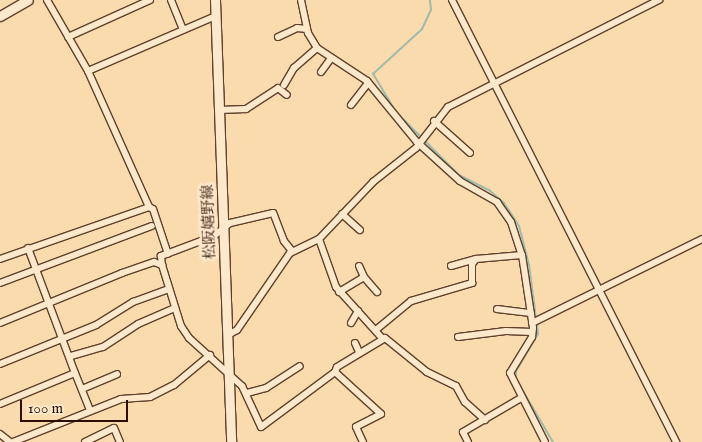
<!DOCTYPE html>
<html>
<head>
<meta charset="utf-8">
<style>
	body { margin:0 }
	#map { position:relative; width:702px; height:442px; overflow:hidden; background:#fadbae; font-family:"IM FELL English","Noto Serif JP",serif }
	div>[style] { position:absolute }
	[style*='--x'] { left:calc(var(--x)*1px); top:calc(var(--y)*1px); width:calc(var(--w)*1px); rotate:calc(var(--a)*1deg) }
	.stream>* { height:2px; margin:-1px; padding:0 1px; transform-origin:1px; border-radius:1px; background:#9ebbac }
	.roads { filter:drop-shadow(1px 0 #5f412c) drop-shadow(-1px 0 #5f412c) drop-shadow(0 1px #5f412c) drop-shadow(0 -1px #5f412c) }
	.minor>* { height:6px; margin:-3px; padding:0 3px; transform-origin:3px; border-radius:3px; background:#fce8ca }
	.secondary>* { height:9px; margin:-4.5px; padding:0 4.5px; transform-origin:4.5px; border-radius:4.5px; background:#fce8ca }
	span { translate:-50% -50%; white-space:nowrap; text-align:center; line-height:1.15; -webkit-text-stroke:5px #fce8ca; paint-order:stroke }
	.street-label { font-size:15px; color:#2b0e01 }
	.scale { position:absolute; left:20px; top:400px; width:108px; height:22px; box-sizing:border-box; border:2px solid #2b0e01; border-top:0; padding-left:6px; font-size:15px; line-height:18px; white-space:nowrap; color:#2b0e01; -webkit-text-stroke:4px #fce8ca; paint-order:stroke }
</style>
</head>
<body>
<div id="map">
	<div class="stream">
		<i style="--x:393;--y:107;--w:39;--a:-121"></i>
		<i style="--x:373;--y:74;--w:67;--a:-42.6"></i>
		<i style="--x:422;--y:29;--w:21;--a:-65"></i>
		<i style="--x:431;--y:10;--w:10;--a:-96"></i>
		<i style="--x:397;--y:113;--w:88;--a:45"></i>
		<i style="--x:459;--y:175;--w:34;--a:27"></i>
		<i style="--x:489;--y:190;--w:20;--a:41"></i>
		<i style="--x:504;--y:203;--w:27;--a:57"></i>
		<i style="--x:519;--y:226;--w:40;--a:75.6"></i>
		<i style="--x:529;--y:265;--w:53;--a:82.5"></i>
		<i style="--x:537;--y:323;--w:11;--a:85"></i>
		<i style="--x:538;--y:334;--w:43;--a:120.7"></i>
		<i style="--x:516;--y:371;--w:8;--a:90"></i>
		<i style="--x:516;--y:379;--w:73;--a:59.6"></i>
	</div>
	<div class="roads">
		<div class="minor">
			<i style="--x:47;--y:0;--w:82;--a:60"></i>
			<i style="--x:88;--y:71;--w:149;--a:65.8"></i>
			<i style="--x:149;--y:207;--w:4;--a:27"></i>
			<i style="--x:153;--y:209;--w:47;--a:71.6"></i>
			<i style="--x:171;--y:0;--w:32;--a:68"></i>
			<i style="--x:301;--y:0;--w:34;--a:78"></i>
			<i style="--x:308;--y:33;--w:17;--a:59"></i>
			<i style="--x:317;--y:48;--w:60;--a:33.4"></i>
			<i style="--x:367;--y:81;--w:79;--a:50.7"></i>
			<i style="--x:417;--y:142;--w:58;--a:42.2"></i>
			<i style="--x:460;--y:181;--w:43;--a:29.6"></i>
			<i style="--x:497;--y:202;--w:24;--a:55"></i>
			<i style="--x:511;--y:222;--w:35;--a:72"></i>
			<i style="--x:522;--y:255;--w:74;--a:81.4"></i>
			<i style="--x:533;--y:328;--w:9;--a:96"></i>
			<i style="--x:532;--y:337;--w:42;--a:121.4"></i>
			<i style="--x:510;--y:373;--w:77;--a:63.1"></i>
			<i style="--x:452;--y:0;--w:496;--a:63.1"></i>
			<i style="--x:68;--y:37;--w:90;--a:-24.3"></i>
			<i style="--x:278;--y:37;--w:21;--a:-25"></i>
			<i style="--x:297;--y:28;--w:10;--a:6"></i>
			<i style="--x:88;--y:71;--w:139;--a:-23.3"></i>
			<i style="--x:321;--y:72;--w:17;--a:-54"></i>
			<i style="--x:284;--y:85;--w:20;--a:-60"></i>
			<i style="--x:294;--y:68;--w:30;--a:-41"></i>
			<i style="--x:351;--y:105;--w:28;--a:-52"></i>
			<i style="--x:219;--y:110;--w:27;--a:-2"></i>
			<i style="--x:246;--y:109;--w:38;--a:-33"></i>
			<i style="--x:278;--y:88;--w:11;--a:38"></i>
			<i style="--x:434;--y:121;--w:48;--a:41.6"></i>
			<i style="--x:342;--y:214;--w:24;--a:42"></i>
			<i style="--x:319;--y:239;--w:51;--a:70.5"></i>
			<i style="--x:336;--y:287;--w:69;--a:48"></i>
			<i style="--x:28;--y:248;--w:134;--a:69.4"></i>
			<i style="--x:292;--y:251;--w:13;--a:-129"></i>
			<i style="--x:284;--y:241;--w:30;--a:-111"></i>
			<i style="--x:273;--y:213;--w:44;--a:166.9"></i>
			<i style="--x:230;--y:223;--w:21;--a:141"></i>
			<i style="--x:214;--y:236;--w:57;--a:159.3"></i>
			<i style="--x:161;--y:256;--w:9;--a:84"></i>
			<i style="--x:162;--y:265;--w:64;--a:72.7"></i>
			<i style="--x:181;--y:326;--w:14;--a:56"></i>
			<i style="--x:189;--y:338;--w:72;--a:42.2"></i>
			<i style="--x:242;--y:386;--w:45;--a:65.1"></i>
			<i style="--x:261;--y:427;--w:92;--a:-36.6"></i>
			<i style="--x:335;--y:372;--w:62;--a:42.4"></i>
			<i style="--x:381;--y:414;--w:28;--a:153"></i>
			<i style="--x:356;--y:427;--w:17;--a:65"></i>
			<i style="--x:0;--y:259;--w:158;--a:-19.2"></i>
			<i style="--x:451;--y:266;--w:26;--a:-16"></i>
			<i style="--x:364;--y:277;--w:20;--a:49"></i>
			<i style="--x:0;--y:283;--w:162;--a:-20.6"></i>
			<i style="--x:339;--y:292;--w:29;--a:-31"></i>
			<i style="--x:364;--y:277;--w:12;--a:-114"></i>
			<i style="--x:497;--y:309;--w:34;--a:7"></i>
			<i style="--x:0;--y:323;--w:132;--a:-22.3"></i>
			<i style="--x:122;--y:273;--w:34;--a:-19"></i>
			<i style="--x:154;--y:262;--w:9;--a:21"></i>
			<i style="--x:351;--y:323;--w:14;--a:-60"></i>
			<i style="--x:532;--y:323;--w:190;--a:-26.3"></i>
			<i style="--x:377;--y:329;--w:44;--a:-39.5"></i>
			<i style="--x:411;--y:301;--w:64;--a:-16.4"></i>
			<i style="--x:472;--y:283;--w:19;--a:-90"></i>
			<i style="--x:472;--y:264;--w:6;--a:-51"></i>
			<i style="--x:476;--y:259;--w:46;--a:-5"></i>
			<i style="--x:228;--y:335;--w:10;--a:-29"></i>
			<i style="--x:237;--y:330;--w:93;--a:-55.5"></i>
			<i style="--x:290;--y:253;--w:32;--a:-26"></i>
			<i style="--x:319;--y:239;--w:79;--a:-46.5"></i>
			<i style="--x:373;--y:182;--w:55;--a:-38.3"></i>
			<i style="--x:416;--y:148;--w:52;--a:-52"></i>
			<i style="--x:448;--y:107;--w:237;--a:-26.9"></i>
			<i style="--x:458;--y:337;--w:48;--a:-7.1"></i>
			<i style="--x:506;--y:331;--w:26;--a:2"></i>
			<i style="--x:355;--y:343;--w:10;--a:66"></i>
			<i style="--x:71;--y:356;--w:33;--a:-16"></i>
			<i style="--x:103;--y:347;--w:42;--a:-33.3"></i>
			<i style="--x:138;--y:324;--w:40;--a:-23.4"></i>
			<i style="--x:0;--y:364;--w:104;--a:-22.1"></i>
			<i style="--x:96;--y:325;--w:44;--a:-31.9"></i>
			<i style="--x:133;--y:302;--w:37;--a:-20"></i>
			<i style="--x:335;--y:372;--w:5;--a:-68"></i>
			<i style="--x:337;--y:367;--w:56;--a:-31.1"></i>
			<i style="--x:385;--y:338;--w:54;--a:39"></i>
			<i style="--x:427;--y:372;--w:32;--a:26"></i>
			<i style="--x:456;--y:386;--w:18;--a:61"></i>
			<i style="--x:465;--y:402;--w:27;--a:42"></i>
			<i style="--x:82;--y:389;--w:38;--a:-23"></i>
			<i style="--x:247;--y:393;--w:20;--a:-15"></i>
			<i style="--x:266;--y:388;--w:40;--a:-32.9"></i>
			<i style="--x:0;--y:404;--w:81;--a:-22.5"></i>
			<i style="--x:75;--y:373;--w:40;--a:68"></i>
			<i style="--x:0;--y:434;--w:13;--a:39"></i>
			<i style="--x:13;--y:442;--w:116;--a:-21.7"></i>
			<i style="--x:121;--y:399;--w:29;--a:-4"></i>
			<i style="--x:150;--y:397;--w:27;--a:-27"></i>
			<i style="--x:174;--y:385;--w:47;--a:-39.8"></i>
			<i style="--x:85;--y:442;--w:32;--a:-26"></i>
			<i style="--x:114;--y:428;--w:15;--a:67"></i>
			<i style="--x:468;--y:442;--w:11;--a:-117"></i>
			<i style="--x:463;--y:432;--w:67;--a:-30.4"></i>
		</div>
		<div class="secondary">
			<i style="--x:215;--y:0;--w:442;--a:87.9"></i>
			<i style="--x:0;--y:16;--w:32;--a:-30"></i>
		</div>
	</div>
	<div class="street-label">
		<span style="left:209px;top:222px;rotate:-92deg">松阪嬉野線</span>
	</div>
	<div class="scale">100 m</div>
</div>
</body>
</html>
